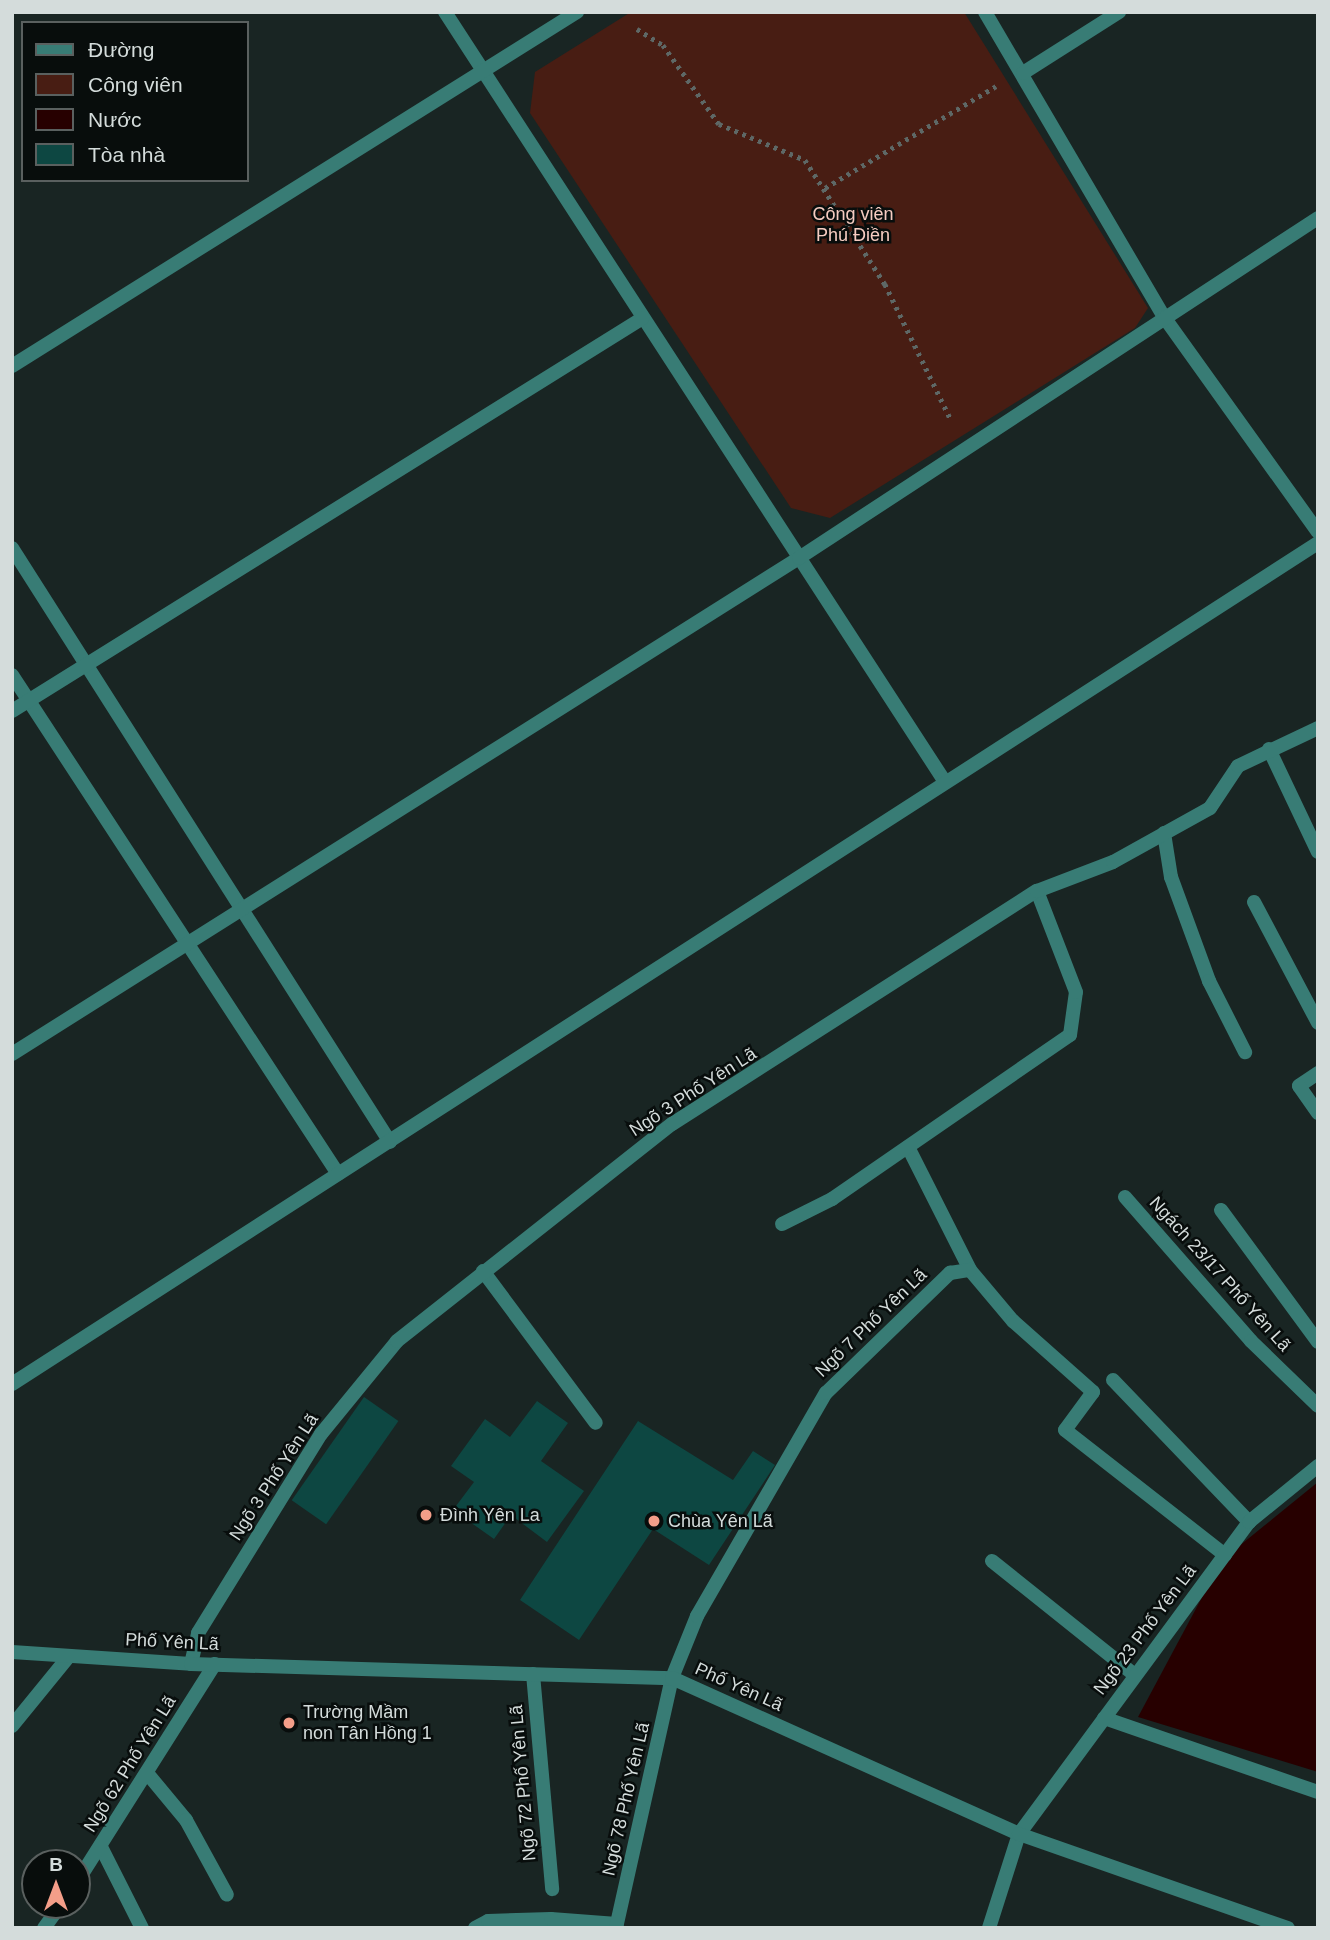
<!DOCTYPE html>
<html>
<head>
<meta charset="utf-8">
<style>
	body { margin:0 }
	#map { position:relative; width:1330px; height:1940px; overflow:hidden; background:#192523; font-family:Helvetica,sans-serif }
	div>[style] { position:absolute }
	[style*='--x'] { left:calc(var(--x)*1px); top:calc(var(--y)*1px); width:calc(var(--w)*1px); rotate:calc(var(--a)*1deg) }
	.green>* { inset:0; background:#481d13 }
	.water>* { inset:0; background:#270000 }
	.building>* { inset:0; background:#0d4742; transform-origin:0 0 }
	.path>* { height:4.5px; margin-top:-2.25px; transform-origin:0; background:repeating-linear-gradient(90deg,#5e6866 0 3.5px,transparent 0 8.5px) }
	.service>* { height:14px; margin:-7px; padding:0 7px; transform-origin:7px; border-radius:7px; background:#387c75 }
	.minor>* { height:14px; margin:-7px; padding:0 7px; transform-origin:7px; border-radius:7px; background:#387c75 }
	.tertiary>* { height:14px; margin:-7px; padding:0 7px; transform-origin:7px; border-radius:7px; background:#387c75 }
	.dots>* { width:19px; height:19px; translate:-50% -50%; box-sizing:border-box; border:4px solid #080d0c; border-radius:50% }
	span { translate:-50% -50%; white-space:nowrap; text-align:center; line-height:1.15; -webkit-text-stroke:5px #080d0c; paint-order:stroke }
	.park-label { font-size:18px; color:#f6ccc1 }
	.street-label { font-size:18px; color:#d4dcdb }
	.poi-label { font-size:18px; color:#d4dcdb }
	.left { translate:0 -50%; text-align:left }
	.frame { position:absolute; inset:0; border:14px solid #d4dcdb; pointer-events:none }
	.legend { position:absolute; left:21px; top:21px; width:228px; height:161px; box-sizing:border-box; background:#080d0c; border:2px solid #5a605f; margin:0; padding:9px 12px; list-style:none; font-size:21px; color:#d4dcdb }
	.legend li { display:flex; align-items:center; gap:14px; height:35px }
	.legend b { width:35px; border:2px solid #5a605f }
	.north { position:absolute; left:21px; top:1849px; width:70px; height:70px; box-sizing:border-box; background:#080d0c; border:2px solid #5a605f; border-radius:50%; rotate:0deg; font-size:19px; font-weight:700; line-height:28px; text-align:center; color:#d4dcdb }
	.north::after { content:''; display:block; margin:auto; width:24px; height:32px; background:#f49e89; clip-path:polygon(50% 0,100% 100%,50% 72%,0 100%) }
</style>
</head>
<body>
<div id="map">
	<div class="green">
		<i style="clip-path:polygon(631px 12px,964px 12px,1148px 308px,1135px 328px,830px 518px,791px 508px,530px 113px,535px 72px)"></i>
	</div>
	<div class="water">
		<i style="clip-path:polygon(1318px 1482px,1318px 1772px,1138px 1717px,1222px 1560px)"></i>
	</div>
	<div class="building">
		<i style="left:364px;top:1397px;width:42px;height:126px;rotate:35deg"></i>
		<i style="clip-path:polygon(537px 1401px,568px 1423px,541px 1461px,584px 1491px,547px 1542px,511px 1515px,494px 1539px,453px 1510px,474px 1482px,451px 1466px,485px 1419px,510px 1437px)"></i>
		<i style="clip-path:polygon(638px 1421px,733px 1480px,753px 1451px,775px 1465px,709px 1565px,653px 1529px,579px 1640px,520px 1600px)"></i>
	</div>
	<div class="path">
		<i style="--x:637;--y:29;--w:31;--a:32"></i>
		<i style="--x:663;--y:45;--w:97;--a:54.7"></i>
		<i style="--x:719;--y:124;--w:93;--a:22.7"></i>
		<i style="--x:805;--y:160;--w:148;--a:57.2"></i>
		<i style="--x:885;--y:284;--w:151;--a:64.1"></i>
		<i style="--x:825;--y:188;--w:199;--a:-30.8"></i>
	</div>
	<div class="service">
		<i style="--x:1269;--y:749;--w:114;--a:64.6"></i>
		<i style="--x:1164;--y:833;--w:45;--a:81"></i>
		<i style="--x:1171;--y:877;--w:111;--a:69.9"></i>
		<i style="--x:1209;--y:981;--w:80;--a:63.1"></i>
		<i style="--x:1254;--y:902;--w:137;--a:62.1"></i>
		<i style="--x:1318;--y:1073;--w:23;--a:146"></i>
		<i style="--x:1299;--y:1086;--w:33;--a:55"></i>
		<i style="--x:908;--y:1147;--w:138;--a:63.2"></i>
		<i style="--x:970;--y:1270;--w:67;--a:49.9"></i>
		<i style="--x:1013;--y:1321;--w:107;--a:41.6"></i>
		<i style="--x:1093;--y:1392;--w:47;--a:126.4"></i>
		<i style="--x:1065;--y:1430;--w:203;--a:38"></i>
		<i style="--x:1125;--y:1197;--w:191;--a:48.8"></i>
		<i style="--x:1251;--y:1341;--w:93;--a:44.1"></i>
		<i style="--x:1221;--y:1210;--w:164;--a:53.7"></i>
		<i style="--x:483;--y:1271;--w:189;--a:53.4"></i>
		<i style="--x:1113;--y:1380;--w:197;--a:46.2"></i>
		<i style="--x:992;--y:1561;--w:183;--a:38.6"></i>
		<i style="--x:147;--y:1773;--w:61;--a:50.3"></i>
		<i style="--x:186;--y:1820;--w:85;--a:61.3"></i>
		<i style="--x:101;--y:1847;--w:91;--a:63.2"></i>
		<i style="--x:475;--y:1928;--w:15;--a:-28"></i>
		<i style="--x:488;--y:1921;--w:63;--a:-1.8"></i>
		<i style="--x:551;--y:1919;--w:66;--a:4.3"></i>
	</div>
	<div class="minor">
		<i style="--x:445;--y:12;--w:918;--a:57"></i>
		<i style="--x:985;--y:12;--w:354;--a:59.6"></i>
		<i style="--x:1164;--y:317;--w:264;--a:54.4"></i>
		<i style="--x:1023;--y:73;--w:114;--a:-32.4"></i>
		<i style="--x:12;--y:366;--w:667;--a:-32.07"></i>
		<i style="--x:12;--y:548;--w:704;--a:57.53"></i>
		<i style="--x:12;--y:675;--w:596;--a:56.84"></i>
		<i style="--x:12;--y:711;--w:743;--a:-31.92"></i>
		<i style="--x:12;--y:1054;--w:930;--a:-32.22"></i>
		<i style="--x:799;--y:558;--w:620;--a:-33.23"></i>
		<i style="--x:782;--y:1224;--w:56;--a:-26.6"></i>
		<i style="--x:832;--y:1199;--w:289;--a:-34.6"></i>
		<i style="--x:1070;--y:1035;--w:43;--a:-82.1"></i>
		<i style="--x:1076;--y:992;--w:108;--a:-111.1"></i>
		<i style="--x:12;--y:1384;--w:1553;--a:-32.78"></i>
		<i style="--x:191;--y:1664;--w:32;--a:-77"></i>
		<i style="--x:198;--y:1633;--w:234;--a:-58.3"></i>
		<i style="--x:321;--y:1434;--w:120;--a:-50.7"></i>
		<i style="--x:397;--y:1341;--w:350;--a:-38.3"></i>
		<i style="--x:672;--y:1124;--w:433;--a:-32.6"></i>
		<i style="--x:1037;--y:891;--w:81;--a:-20.9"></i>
		<i style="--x:1113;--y:862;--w:111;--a:-29.1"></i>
		<i style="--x:1210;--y:808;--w:50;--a:-56.3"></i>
		<i style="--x:1238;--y:766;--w:89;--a:-25.4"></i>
		<i style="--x:533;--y:1674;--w:216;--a:84.9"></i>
		<i style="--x:1104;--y:1718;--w:226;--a:19.1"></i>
		<i style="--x:12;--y:1726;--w:90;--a:-50.8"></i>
		<i style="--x:77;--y:1882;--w:258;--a:-57.7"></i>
		<i style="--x:44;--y:1928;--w:29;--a:-54"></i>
		<i style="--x:616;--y:1928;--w:256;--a:-77.4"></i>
		<i style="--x:672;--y:1678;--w:67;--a:-68"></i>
		<i style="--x:697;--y:1616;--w:258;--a:-60"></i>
		<i style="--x:826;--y:1393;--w:173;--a:-44.1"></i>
		<i style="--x:950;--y:1273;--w:20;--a:-9"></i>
		<i style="--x:989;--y:1928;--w:99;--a:-72.3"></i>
		<i style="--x:1019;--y:1834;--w:388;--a:-53.6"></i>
		<i style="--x:1249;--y:1522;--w:89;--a:-39.1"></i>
	</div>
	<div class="tertiary">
		<i style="--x:12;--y:1652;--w:179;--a:3.8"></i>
		<i style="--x:191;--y:1664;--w:481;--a:1.7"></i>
		<i style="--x:672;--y:1678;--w:380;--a:24.2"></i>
		<i style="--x:1019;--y:1834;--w:285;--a:19.3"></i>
	</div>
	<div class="dots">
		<i style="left:426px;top:1515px;background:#f49e89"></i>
		<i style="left:654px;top:1521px;background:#f49e89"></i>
		<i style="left:289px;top:1723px;background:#f49e89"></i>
	</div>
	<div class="park-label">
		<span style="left:853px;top:225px">Công viên<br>Phú Điền</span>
	</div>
	<div class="street-label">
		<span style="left:693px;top:1092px;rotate:-33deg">Ngõ 3 Phố Yên Lã</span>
		<span style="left:1220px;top:1274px;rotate:48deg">Ngách 23/17 Phố Yên Lã</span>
		<span style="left:871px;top:1323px;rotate:-44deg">Ngõ 7 Phố Yên Lã</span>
		<span style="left:274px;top:1477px;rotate:-57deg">Ngõ 3 Phố Yên Lã</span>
		<span style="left:1145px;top:1630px;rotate:-53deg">Ngõ 23 Phố Yên Lã</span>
		<span style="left:172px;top:1642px;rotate:3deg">Phố Yên Lã</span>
		<span style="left:739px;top:1687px;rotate:24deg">Phố Yên Lã</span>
		<span style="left:130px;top:1764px;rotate:-58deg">Ngõ 62 Phố Yên Lã</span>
		<span style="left:523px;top:1783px;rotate:-95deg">Ngõ 72 Phố Yên Lã</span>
		<span style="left:626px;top:1799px;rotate:-77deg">Ngõ 78 Phố Yên Lã</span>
	</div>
	<div class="poi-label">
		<span class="left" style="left:440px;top:1515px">Đình Yên La</span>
		<span class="left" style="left:668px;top:1521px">Chùa Yên Lã</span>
		<span class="left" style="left:303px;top:1723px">Trường Mầm<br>non Tân Hồng 1</span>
	</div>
	<div class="frame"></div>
	<ul class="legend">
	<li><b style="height:9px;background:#387c75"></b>Đường</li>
	<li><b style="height:19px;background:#481d13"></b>Công viên</li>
	<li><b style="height:19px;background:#270000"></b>Nước</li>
	<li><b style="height:19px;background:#0d4742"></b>Tòa nhà</li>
	</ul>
	<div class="north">B</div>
</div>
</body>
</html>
